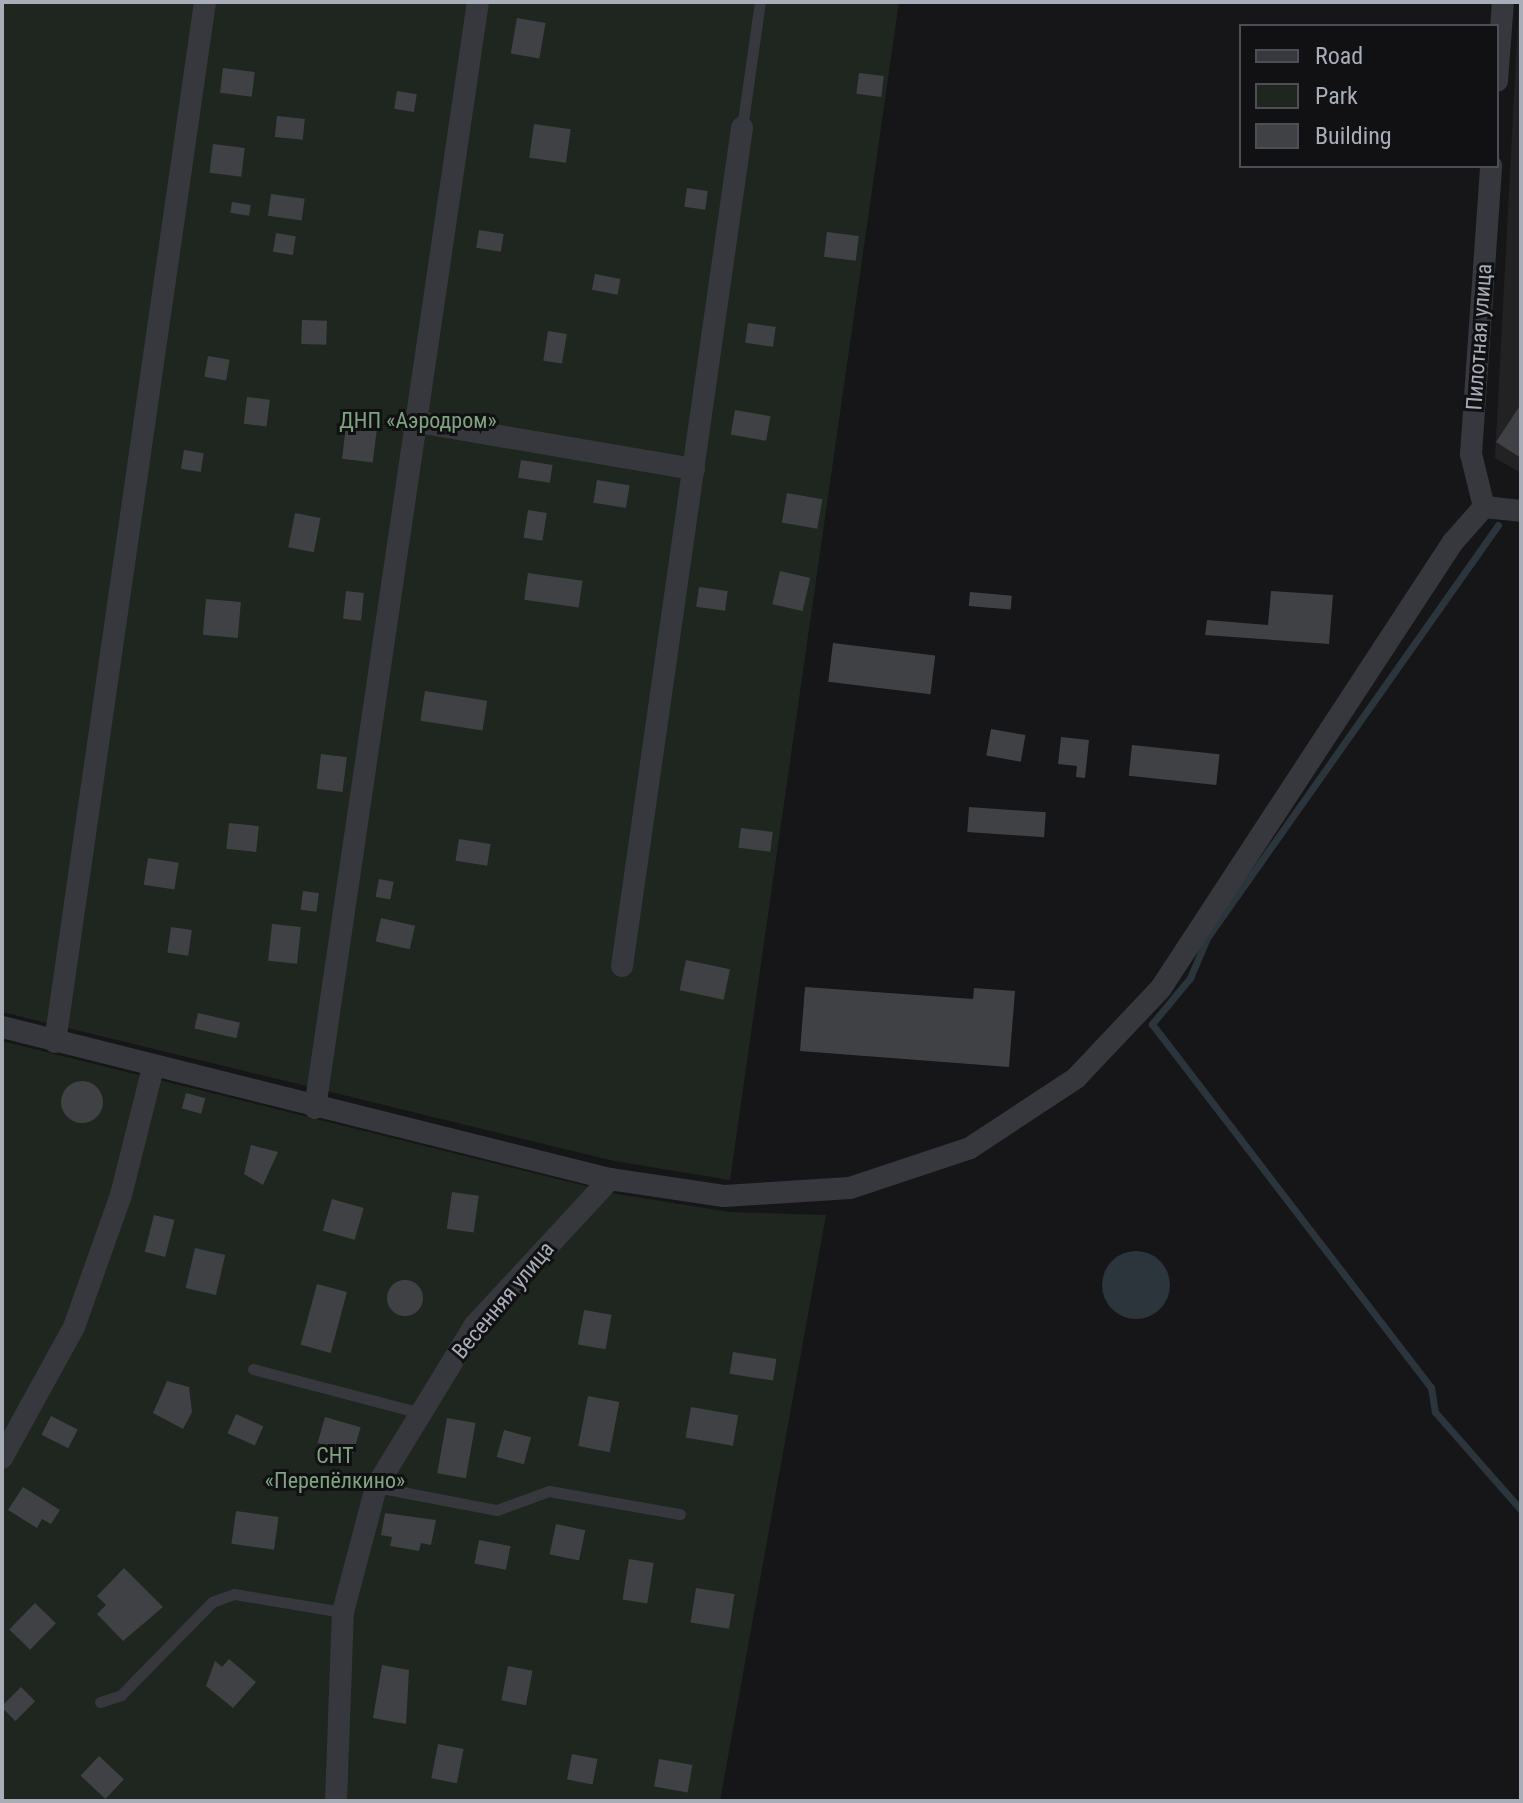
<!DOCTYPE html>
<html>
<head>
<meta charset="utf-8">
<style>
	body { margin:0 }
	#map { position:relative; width:1523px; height:1803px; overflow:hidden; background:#161618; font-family:"Roboto Condensed",sans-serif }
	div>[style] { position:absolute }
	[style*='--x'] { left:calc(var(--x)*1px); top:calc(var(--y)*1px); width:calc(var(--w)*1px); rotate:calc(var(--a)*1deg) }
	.built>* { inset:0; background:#222225 }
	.green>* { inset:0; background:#1e261f }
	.water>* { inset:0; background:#2c353c }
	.round { border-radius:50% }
	.stream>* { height:7px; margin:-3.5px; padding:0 3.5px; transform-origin:3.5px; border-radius:3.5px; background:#2c353c }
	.building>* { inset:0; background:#404145; transform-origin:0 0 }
	.service>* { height:11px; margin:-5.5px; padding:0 5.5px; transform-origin:5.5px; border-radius:5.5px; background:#37383d }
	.minor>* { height:22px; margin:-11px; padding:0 11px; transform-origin:11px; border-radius:11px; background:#37383d }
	span { translate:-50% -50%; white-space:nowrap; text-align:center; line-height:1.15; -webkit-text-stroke:6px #111113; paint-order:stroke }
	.street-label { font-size:22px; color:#a8adb8 }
	.park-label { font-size:22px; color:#7fa381 }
	.frame { position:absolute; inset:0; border:4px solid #a8adb8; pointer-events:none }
	.legend { position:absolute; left:1239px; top:24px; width:260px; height:144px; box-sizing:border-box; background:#111113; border:2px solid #4d4f55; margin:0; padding:10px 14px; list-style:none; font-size:24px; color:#a8adb8 }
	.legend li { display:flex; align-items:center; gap:16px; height:40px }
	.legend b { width:40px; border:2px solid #4d4f55 }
</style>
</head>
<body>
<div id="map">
	<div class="built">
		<i style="clip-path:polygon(1519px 2px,1521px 2px,1521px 473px,1495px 458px)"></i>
	</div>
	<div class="green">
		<i style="clip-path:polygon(2px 2px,899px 2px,730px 1180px,614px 1161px,2px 1012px)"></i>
		<i style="clip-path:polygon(2px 1041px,618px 1194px,729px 1212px,826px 1215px,720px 1801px,2px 1801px)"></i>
	</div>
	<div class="water">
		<i class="round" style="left:1102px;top:1251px;width:68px;height:68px"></i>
	</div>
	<div class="stream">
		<i style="--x:1498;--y:525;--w:505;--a:125.17"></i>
		<i style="--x:1207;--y:938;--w:43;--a:113"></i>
		<i style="--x:1190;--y:978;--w:60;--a:129.6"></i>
		<i style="--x:1152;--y:1024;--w:458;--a:52.5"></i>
		<i style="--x:1431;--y:1387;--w:25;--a:81"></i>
		<i style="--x:1435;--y:1412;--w:130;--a:48.7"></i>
	</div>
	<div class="building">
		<i style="left:517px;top:18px;width:29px;height:36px;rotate:10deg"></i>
		<i style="left:223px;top:68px;width:32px;height:25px;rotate:7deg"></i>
		<i style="left:859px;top:73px;width:25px;height:21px;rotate:7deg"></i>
		<i style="left:397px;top:91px;width:20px;height:18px;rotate:9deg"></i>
		<i style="left:277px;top:116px;width:28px;height:21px;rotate:6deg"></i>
		<i style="left:534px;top:124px;width:37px;height:34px;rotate:8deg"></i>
		<i style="left:213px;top:144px;width:32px;height:29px;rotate:7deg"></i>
		<i style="left:687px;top:188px;width:21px;height:19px;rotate:8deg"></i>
		<i style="left:271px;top:194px;width:34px;height:22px;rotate:8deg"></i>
		<i style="left:232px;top:202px;width:19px;height:11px;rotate:9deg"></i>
		<i style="left:479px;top:230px;width:25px;height:18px;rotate:9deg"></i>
		<i style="left:827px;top:232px;width:32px;height:25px;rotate:7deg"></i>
		<i style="left:276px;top:233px;width:20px;height:19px;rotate:9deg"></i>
		<i style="left:595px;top:274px;width:26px;height:16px;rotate:11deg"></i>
		<i style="left:302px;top:320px;width:25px;height:24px;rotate:2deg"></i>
		<i style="left:748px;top:323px;width:28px;height:20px;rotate:8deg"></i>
		<i style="left:548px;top:331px;width:19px;height:30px;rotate:9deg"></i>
		<i style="left:208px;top:356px;width:22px;height:21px;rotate:10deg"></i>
		<i style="left:247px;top:397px;width:23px;height:27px;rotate:7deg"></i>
		<i style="clip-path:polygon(1521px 404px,1521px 458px,1496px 442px)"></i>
		<i style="left:735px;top:410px;width:36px;height:25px;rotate:10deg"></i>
		<i style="left:346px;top:426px;width:31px;height:33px;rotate:7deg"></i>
		<i style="left:184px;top:450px;width:20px;height:19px;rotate:9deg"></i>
		<i style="left:521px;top:460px;width:32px;height:18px;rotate:9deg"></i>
		<i style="left:597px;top:480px;width:33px;height:23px;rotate:9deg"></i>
		<i style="left:787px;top:493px;width:36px;height:30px;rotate:10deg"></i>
		<i style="left:528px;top:510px;width:19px;height:28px;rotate:9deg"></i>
		<i style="left:295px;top:513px;width:26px;height:35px;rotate:11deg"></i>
		<i style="left:780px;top:571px;width:31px;height:34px;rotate:13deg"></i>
		<i style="left:528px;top:573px;width:55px;height:27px;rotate:8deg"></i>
		<i style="left:699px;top:587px;width:29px;height:20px;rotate:8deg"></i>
		<i style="left:346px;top:591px;width:18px;height:28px;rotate:6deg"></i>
		<i style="clip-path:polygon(1271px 591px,1333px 595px,1329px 644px,1205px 635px,1207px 620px,1268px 625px)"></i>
		<i style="left:970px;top:592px;width:42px;height:14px;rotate:5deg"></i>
		<i style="left:206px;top:599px;width:35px;height:36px;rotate:5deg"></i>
		<i style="left:833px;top:643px;width:103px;height:39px;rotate:7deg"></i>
		<i style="left:425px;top:691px;width:63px;height:30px;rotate:9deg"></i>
		<i style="left:991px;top:729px;width:35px;height:27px;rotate:10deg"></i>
		<i style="clip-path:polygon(1061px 737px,1089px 740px,1085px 778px,1076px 777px,1077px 766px,1058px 764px)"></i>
		<i style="left:1132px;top:745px;width:88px;height:31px;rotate:6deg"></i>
		<i style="left:321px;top:754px;width:26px;height:35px;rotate:7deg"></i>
		<i style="left:969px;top:807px;width:77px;height:25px;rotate:4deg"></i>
		<i style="left:229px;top:823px;width:30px;height:26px;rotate:6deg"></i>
		<i style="left:741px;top:828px;width:32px;height:20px;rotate:7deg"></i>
		<i style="left:459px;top:839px;width:32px;height:22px;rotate:9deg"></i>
		<i style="left:148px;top:858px;width:31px;height:27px;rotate:9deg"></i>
		<i style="left:379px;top:879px;width:15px;height:18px;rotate:11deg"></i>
		<i style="left:303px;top:891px;width:16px;height:19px;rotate:7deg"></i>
		<i style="left:381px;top:918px;width:35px;height:24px;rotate:13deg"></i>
		<i style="left:272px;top:924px;width:29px;height:37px;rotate:6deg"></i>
		<i style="left:171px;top:927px;width:21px;height:26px;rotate:8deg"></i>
		<i style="left:686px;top:960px;width:45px;height:31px;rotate:12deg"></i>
		<i style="clip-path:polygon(805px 987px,973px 999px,974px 988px,1015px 991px,1009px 1067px,800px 1051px)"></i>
		<i style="left:198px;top:1013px;width:43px;height:16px;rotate:13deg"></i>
		<i class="round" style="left:61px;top:1081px;width:42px;height:42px"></i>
		<i style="left:186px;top:1093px;width:20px;height:16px;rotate:15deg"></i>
		<i style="clip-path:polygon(251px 1145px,278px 1152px,263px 1185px,244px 1174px)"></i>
		<i style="left:452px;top:1192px;width:27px;height:37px;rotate:8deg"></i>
		<i style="left:332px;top:1199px;width:33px;height:33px;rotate:16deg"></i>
		<i style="left:154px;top:1215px;width:21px;height:38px;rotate:14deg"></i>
		<i style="left:195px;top:1248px;width:31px;height:41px;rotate:13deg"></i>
		<i class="round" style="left:387px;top:1280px;width:36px;height:36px"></i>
		<i style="left:317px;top:1284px;width:31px;height:63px;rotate:15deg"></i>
		<i style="left:584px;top:1310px;width:28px;height:35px;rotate:10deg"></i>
		<i style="left:733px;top:1352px;width:44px;height:22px;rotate:9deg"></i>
		<i style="clip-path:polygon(167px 1381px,189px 1387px,192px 1412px,183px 1429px,153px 1413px)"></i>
		<i style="left:588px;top:1396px;width:32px;height:51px;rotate:11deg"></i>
		<i style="left:691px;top:1407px;width:48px;height:31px;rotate:10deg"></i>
		<i style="left:236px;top:1414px;width:30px;height:21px;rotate:24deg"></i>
		<i style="left:51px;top:1416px;width:30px;height:21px;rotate:27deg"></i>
		<i style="left:325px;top:1417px;width:37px;height:27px;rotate:16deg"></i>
		<i style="left:447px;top:1418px;width:29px;height:56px;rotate:10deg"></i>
		<i style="left:504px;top:1430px;width:28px;height:28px;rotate:15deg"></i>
		<i style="clip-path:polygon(23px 1487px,60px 1510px,51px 1524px,42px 1519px,37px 1528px,8px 1510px)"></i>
		<i style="left:236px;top:1511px;width:43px;height:33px;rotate:8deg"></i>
		<i style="clip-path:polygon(385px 1513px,436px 1520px,431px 1545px,421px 1543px,419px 1551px,390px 1546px,392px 1537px,381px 1535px)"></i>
		<i style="left:556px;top:1524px;width:30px;height:31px;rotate:12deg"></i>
		<i style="left:479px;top:1540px;width:32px;height:24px;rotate:11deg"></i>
		<i style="left:629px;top:1559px;width:25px;height:41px;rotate:9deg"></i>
		<i style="clip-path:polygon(124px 1568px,163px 1607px,123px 1641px,97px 1614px,106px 1605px,97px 1596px)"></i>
		<i style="left:696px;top:1588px;width:39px;height:35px;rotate:9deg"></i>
		<i style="left:35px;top:1603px;width:29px;height:37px;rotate:44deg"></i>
		<i style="clip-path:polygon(229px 1659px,256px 1682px,233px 1708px,206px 1686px,215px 1661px,222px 1667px)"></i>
		<i style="clip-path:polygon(382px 1665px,409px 1670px,406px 1724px,373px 1718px)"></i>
		<i style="left:508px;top:1666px;width:25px;height:35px;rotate:11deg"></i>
		<i style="left:21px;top:1687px;width:20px;height:28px;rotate:45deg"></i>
		<i style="left:438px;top:1744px;width:26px;height:35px;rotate:11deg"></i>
		<i style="left:572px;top:1754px;width:26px;height:26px;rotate:11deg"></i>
		<i style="left:99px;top:1756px;width:34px;height:27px;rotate:43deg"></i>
		<i style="left:659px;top:1759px;width:34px;height:28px;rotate:10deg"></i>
	</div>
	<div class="service">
		<i style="--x:742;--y:128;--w:127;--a:-81.9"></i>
		<i style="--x:253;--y:1369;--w:170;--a:14.7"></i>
		<i style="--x:376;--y:1487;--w:123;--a:10.8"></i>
		<i style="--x:497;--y:1510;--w:55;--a:-20.1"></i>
		<i style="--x:549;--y:1491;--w:133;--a:10"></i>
		<i style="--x:100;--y:1702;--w:22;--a:-18"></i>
		<i style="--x:121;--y:1695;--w:130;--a:-45.6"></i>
		<i style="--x:212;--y:1602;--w:23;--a:-20"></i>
		<i style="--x:234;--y:1594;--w:110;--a:9.4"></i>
	</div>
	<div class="minor">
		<i style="--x:1497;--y:81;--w:79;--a:-85.7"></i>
		<i style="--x:418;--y:422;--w:280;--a:9.7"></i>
		<i style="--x:1484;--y:507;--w:55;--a:-103.8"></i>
		<i style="--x:1471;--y:454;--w:289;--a:-86"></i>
		<i style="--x:1484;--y:507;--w:37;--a:6"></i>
		<i style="--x:622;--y:966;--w:847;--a:-81.85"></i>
		<i style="--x:2;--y:1027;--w:627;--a:14.04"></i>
		<i style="--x:610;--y:1179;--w:115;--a:8.5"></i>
		<i style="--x:724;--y:1196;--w:126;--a:-3.6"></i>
		<i style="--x:850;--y:1188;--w:126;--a:-18.4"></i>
		<i style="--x:970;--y:1148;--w:127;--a:-33.4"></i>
		<i style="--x:1076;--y:1078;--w:124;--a:-46.6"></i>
		<i style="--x:1161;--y:988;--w:533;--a:-56.79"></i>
		<i style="--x:1453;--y:542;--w:47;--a:-48.5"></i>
		<i style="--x:55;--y:1042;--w:1051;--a:-81.79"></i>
		<i style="--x:315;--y:1108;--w:1118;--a:-81.62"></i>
		<i style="--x:2;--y:1458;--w:149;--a:-61.2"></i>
		<i style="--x:74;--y:1327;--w:140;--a:-70.4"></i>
		<i style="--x:121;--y:1195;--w:131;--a:-75.9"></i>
		<i style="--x:336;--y:1801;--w:189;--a:-87.9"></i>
		<i style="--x:343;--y:1612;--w:129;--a:-75.2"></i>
		<i style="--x:376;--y:1487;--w:190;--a:-58.6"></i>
		<i style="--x:475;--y:1325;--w:199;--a:-47.2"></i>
	</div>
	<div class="street-label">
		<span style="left:1479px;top:337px;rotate:-86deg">Пилотная улица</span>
		<span style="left:503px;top:1300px;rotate:-50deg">Весенняя улица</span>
	</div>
	<div class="park-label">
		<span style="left:418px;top:421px">ДНП «Аэродром»</span>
		<span style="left:335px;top:1468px">СНТ<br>«Перепёлкино»</span>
	</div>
	<div class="frame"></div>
	<ul class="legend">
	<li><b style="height:10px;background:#37383d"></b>Road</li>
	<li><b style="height:22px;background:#1e261f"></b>Park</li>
	<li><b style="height:22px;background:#404145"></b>Building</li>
	</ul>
</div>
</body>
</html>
